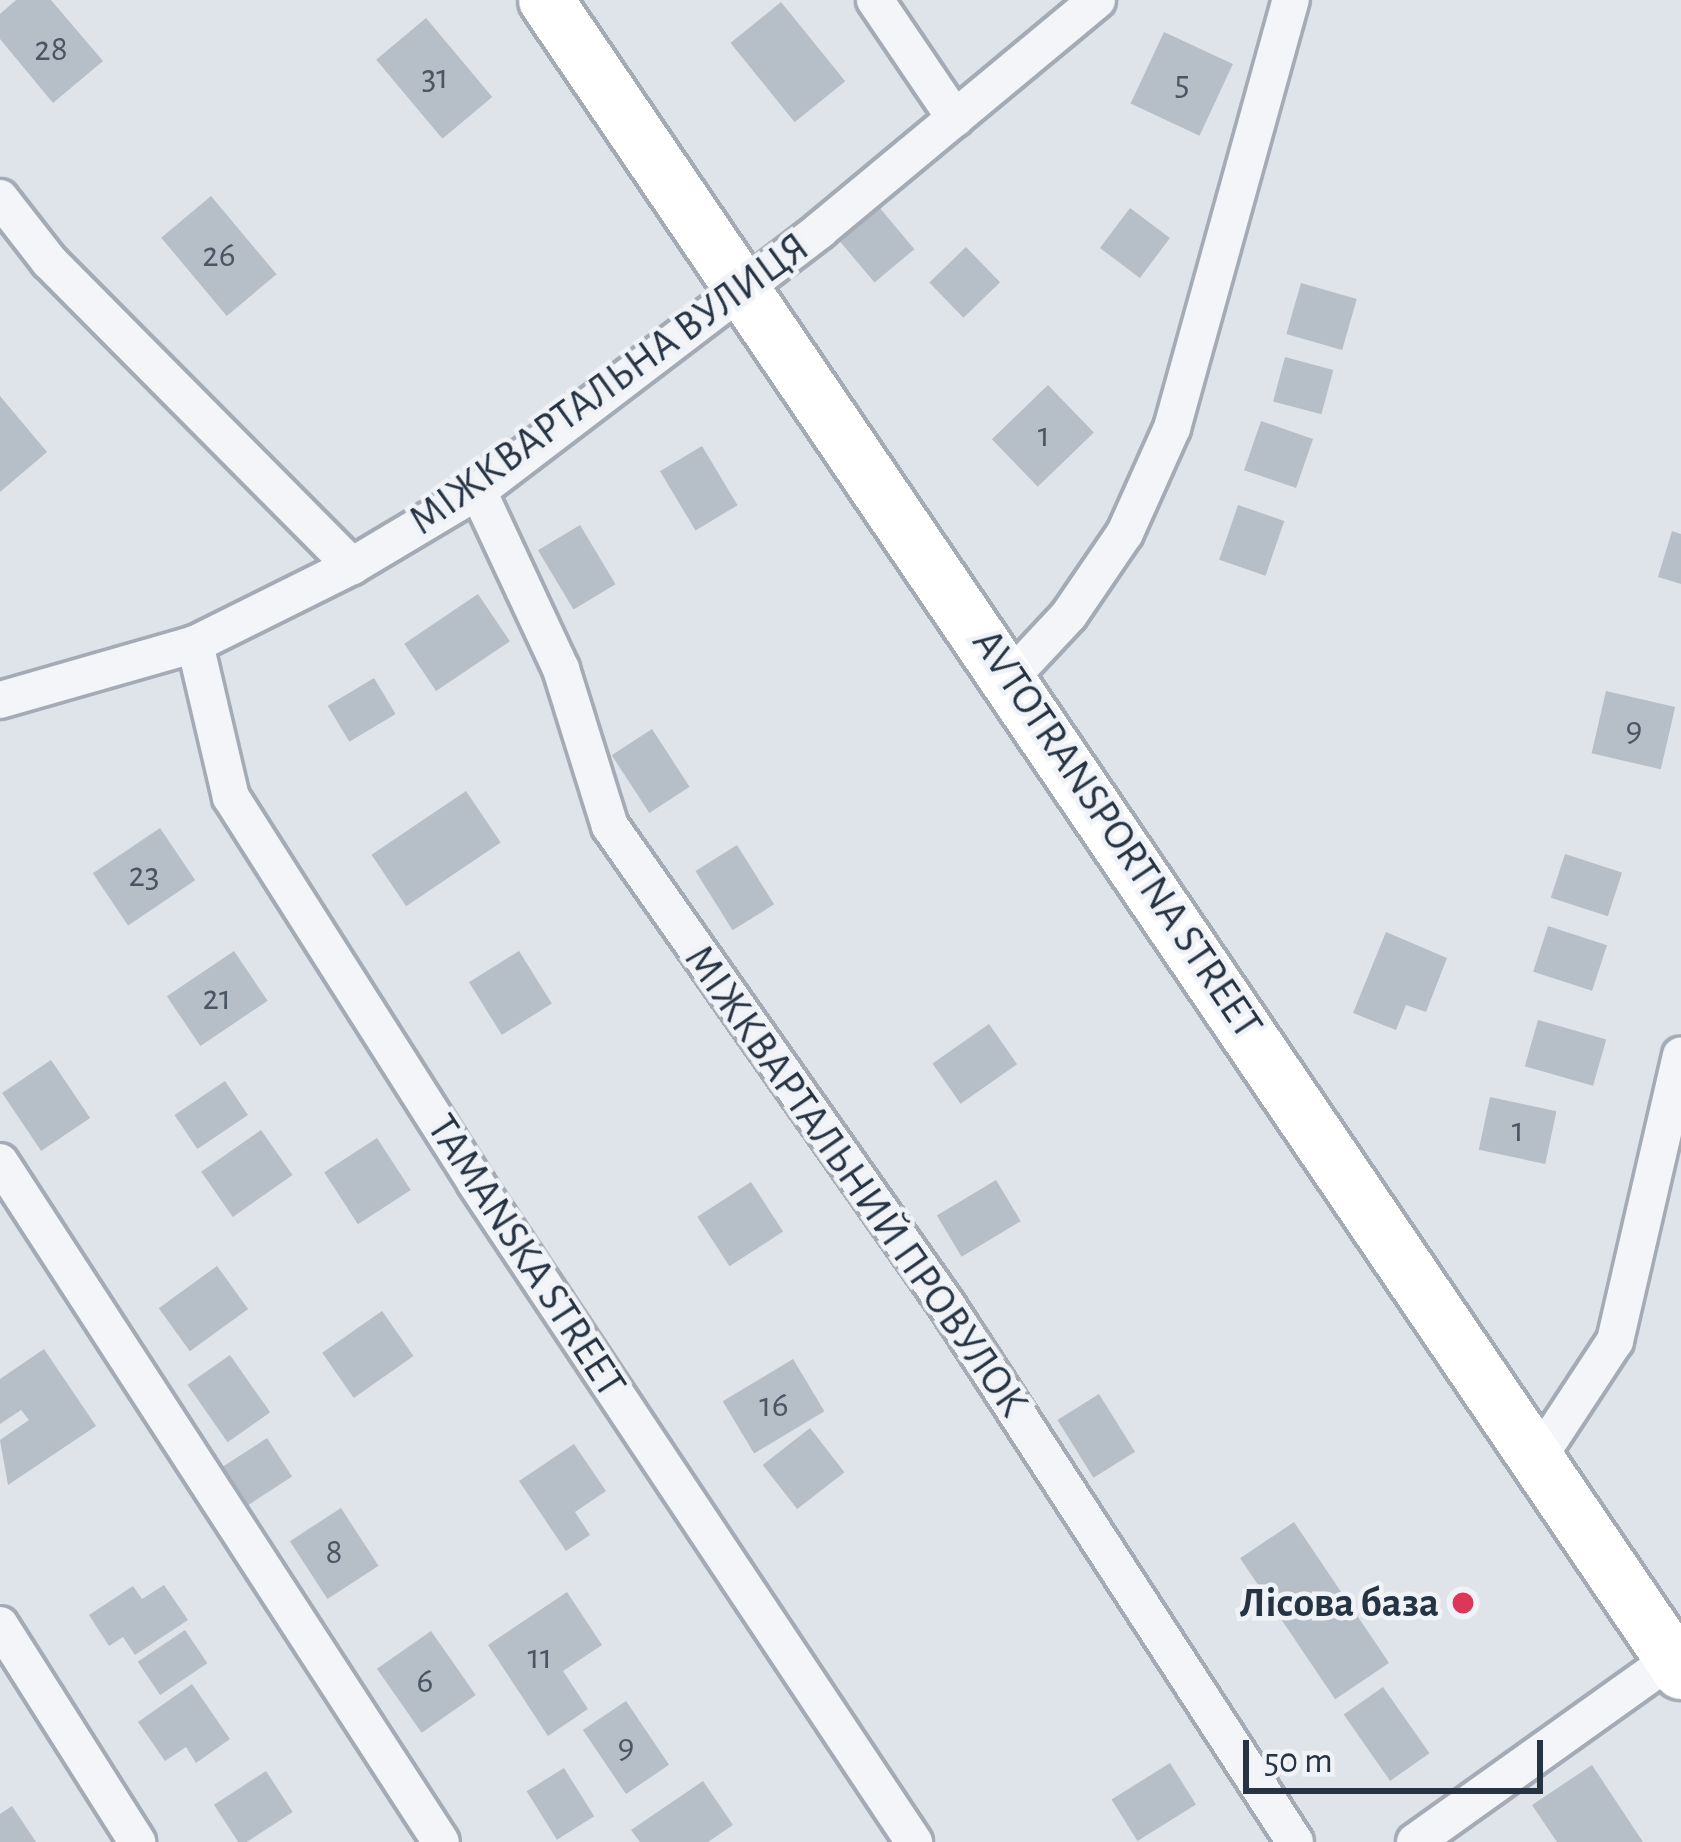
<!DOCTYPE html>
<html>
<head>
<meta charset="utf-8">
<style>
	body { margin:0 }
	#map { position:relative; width:1681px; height:1842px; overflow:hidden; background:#dfe4ea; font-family:"Alegreya Sans",sans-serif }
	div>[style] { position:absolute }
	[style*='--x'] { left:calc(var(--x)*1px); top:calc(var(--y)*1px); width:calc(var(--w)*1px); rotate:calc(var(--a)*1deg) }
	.building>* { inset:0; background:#b6bec8; transform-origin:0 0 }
	.roads { filter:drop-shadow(3px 0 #a4abb5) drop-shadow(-3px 0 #a4abb5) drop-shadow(0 3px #a4abb5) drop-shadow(0 -3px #a4abb5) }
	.minor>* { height:36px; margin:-18px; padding:0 18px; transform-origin:18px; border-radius:18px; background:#f3f5f8 }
	.secondary>* { height:54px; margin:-27px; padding:0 27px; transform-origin:27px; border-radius:27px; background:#fff }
	.dots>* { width:33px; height:33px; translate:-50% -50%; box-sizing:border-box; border:6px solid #eff3f7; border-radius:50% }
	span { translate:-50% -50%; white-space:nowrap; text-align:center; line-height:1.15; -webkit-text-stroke:9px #eff3f7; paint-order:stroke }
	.number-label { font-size:36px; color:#4a5664 }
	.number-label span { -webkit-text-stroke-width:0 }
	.street-label { font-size:42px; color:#263343 }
	.poi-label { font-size:42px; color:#263343; font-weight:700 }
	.right { translate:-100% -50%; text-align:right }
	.scale { position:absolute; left:1243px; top:1740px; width:300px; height:54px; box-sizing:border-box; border:6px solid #263343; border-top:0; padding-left:15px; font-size:36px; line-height:42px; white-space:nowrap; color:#263343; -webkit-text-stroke:9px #eff3f7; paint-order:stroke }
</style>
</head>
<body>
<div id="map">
	<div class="building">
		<i style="clip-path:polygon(16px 0,51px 0,103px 61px,53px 103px,0 39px,0 14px)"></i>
		<i style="left:781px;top:2px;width:102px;height:65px;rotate:51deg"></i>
		<i style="left:426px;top:18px;width:103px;height:65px;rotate:50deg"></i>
		<i style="left:1164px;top:32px;width:76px;height:79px;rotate:25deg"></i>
		<i style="left:211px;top:196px;width:102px;height:65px;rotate:50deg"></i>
		<i style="left:879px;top:207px;width:55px;height:52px;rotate:50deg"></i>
		<i style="left:1130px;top:208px;width:50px;height:50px;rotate:37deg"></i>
		<i style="left:966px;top:247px;width:49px;height:51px;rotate:46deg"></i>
		<i style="left:1301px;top:283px;width:58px;height:53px;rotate:16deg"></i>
		<i style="left:1285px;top:357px;width:50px;height:46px;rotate:15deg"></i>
		<i style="left:1048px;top:385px;width:66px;height:78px;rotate:46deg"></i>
		<i style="clip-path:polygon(0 396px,47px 452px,0 492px)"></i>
		<i style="left:1261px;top:421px;width:55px;height:52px;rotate:19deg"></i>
		<i style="left:702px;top:446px;width:69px;height:49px;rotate:59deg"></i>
		<i style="left:1238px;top:505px;width:49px;height:58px;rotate:19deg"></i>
		<i style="left:580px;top:525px;width:69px;height:49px;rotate:59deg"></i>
		<i style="clip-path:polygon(1672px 531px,1681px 534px,1681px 584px,1658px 577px)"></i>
		<i style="left:478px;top:594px;width:57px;height:89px;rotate:56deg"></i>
		<i style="left:374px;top:678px;width:42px;height:54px;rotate:59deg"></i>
		<i style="left:1606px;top:691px;width:71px;height:64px;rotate:13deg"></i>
		<i style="left:652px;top:729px;width:69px;height:48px;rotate:57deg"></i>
		<i style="left:466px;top:791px;width:62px;height:114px;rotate:56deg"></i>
		<i style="left:160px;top:828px;width:63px;height:81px;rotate:56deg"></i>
		<i style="left:737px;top:845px;width:70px;height:49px;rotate:58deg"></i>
		<i style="left:1565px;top:854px;width:60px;height:46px;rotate:18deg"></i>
		<i style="left:1548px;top:926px;width:62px;height:48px;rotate:18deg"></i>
		<i style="clip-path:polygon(1386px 932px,1447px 958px,1426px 1012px,1406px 1005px,1396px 1030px,1353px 1013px)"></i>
		<i style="left:234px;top:951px;width:60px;height:81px;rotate:56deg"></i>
		<i style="left:519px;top:951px;width:62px;height:59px;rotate:58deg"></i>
		<i style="left:1538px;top:1020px;width:71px;height:48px;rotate:16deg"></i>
		<i style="left:989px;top:1024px;width:49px;height:69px;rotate:55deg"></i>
		<i style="left:51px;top:1060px;width:70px;height:59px;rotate:56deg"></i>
		<i style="left:225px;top:1081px;width:41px;height:61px;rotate:56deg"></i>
		<i style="left:1490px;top:1097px;width:68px;height:54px;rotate:12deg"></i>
		<i style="left:261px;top:1130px;width:55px;height:73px;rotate:55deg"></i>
		<i style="left:377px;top:1138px;width:62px;height:63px;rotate:57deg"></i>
		<i style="left:996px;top:1180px;width:48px;height:69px;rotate:59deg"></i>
		<i style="left:751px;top:1182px;width:59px;height:64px;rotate:57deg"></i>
		<i style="left:217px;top:1266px;width:53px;height:72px;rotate:54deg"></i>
		<i style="left:382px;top:1311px;width:55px;height:73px;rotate:55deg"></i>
		<i style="clip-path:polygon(44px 1349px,96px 1426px,8px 1485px,0 1440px,29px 1420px,21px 1410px,0 1424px,0 1379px)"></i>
		<i style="left:230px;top:1355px;width:70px;height:52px;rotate:55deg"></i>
		<i style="left:793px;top:1359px;width:61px;height:82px;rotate:59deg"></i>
		<i style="left:1099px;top:1394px;width:68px;height:49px;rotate:58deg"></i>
		<i style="left:810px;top:1428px;width:56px;height:60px;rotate:52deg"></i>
		<i style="left:267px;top:1438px;width:46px;height:52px;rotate:57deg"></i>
		<i style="clip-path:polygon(574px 1444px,606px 1491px,575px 1512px,590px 1535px,566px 1551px,519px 1481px)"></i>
		<i style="left:341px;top:1508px;width:69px;height:61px;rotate:57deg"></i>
		<i style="left:1294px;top:1522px;width:170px;height:65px;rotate:56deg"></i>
		<i style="clip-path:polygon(164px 1585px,188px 1620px,135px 1655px,123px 1637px,109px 1646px,89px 1615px,133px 1586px,142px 1599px)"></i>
		<i style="clip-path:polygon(567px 1592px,602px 1645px,563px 1671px,588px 1709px,548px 1736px,488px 1645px)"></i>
		<i style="left:185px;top:1630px;width:40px;height:57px;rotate:56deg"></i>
		<i style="left:431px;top:1631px;width:78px;height:66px;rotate:55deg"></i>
		<i style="clip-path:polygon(192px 1684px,230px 1739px,196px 1763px,186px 1747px,165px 1761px,138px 1722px)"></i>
		<i style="left:1383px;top:1687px;width:81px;height:48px;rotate:55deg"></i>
		<i style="left:626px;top:1701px;width:77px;height:52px;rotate:56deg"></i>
		<i style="left:1170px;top:1763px;width:49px;height:69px;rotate:58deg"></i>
		<i style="clip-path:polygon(1592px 1765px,1643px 1842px,1557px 1842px,1532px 1805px)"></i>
		<i style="left:564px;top:1768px;width:57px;height:44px;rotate:58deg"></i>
		<i style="left:266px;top:1771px;width:49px;height:62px;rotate:57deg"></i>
		<i style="clip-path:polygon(703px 1781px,733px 1825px,708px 1842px,640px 1842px,631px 1830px)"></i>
		<i style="clip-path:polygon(12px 1806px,36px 1842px,0 1842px,0 1814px)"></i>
	</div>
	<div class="roads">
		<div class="minor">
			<i style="--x:875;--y:0;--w:143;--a:55.9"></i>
			<i style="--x:0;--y:198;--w:80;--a:52.1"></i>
			<i style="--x:49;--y:261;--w:430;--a:45.2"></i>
			<i style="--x:478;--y:491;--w:196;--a:65"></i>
			<i style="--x:561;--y:669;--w:164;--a:72.7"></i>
			<i style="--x:610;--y:826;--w:584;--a:54.9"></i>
			<i style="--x:946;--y:1304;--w:641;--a:57.03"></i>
			<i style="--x:195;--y:644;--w:157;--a:76.8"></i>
			<i style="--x:231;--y:797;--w:456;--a:57.6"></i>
			<i style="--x:475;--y:1182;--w:793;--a:56.37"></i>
			<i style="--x:1011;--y:677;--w:85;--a:-46.9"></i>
			<i style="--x:1069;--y:615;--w:99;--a:-55.7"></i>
			<i style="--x:1125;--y:533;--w:115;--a:-65.9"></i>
			<i style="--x:1172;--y:428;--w:444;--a:-74.5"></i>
			<i style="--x:0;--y:700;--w:203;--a:-16"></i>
			<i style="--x:195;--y:644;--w:175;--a:-26.4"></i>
			<i style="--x:352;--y:566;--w:147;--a:-30.8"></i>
			<i style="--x:478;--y:491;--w:430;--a:-37.3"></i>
			<i style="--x:820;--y:230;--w:360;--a:-39.7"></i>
			<i style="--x:0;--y:1162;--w:810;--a:57.04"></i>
			<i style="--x:1538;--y:1458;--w:140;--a:-56.7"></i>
			<i style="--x:1615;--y:1341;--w:293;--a:-77"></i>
			<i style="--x:0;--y:1625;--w:257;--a:57.7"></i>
			<i style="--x:1415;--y:1842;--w:315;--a:-35.5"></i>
		</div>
		<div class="secondary">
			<i style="--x:546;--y:0;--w:2021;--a:55.83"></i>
		</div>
	</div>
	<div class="dots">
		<i style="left:1463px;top:1603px;background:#dc375a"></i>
	</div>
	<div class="number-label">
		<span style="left:51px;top:50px">28</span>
		<span style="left:435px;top:78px">31</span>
		<span style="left:1182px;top:84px">5</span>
		<span style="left:219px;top:256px">26</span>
		<span style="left:1044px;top:436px">1</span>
		<span style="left:1634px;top:730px">9</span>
		<span style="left:144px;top:876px">23</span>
		<span style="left:217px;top:999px">21</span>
		<span style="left:1518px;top:1131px">1</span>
		<span style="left:774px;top:1406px">16</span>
		<span style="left:334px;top:1553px">8</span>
		<span style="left:540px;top:1658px">11</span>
		<span style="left:425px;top:1682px">6</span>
		<span style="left:626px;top:1747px">9</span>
	</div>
	<div class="street-label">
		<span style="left:609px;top:384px;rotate:-36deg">МІЖКВАРТАЛЬНА ВУЛИЦЯ</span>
		<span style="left:1117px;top:834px;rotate:56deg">AVTOTRANSPORTNA STREET</span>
		<span style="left:856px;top:1181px;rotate:55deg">МІЖКВАРТАЛЬНИЙ ПРОВУЛОК</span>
		<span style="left:526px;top:1256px;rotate:57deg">TAMANSKA STREET</span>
	</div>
	<div class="poi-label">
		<span class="right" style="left:1439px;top:1603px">Лісова база</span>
	</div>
	<div class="scale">50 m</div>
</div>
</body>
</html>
